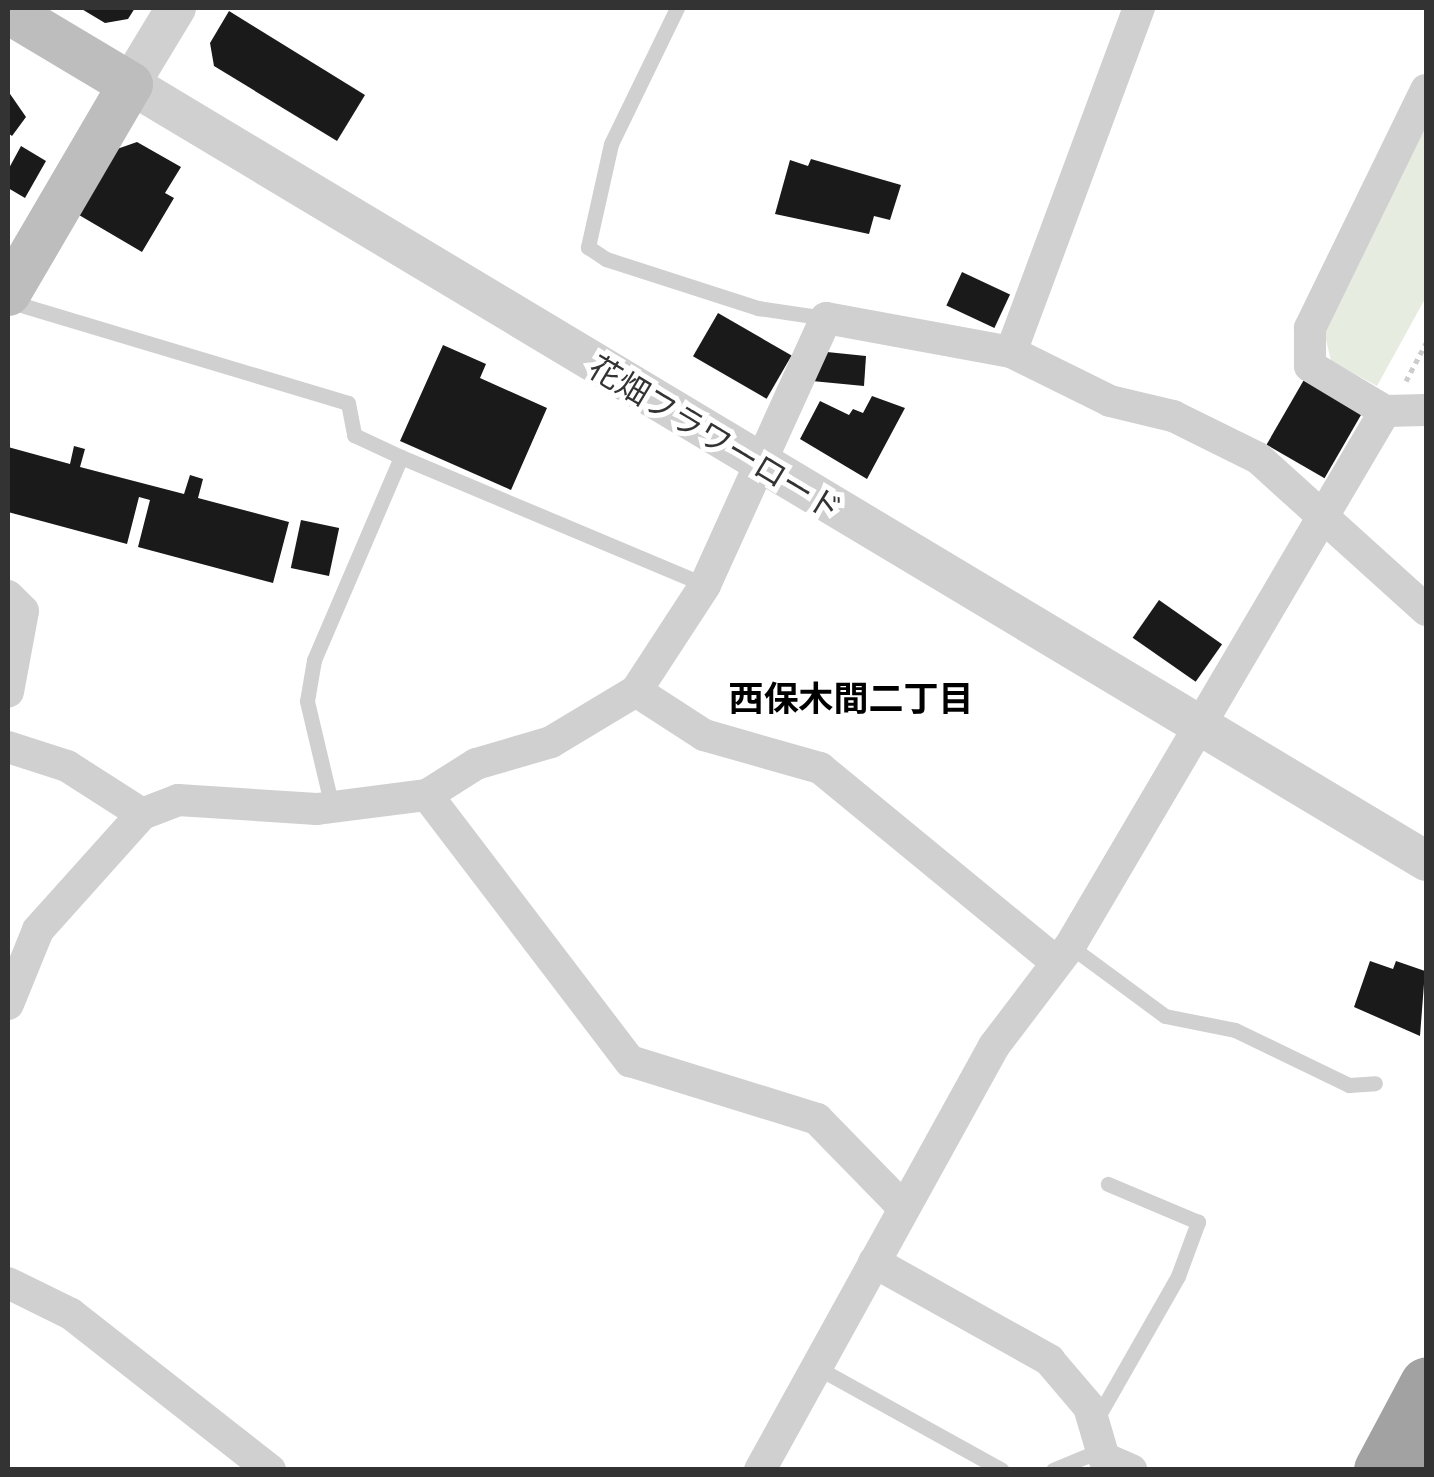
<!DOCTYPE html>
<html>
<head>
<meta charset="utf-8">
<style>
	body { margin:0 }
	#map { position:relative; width:1434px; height:1477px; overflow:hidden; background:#fff; font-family:"Exo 2","Noto Sans JP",sans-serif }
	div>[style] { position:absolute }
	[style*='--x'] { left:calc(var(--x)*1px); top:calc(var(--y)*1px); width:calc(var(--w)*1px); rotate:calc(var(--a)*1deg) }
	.green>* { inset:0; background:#e6ecdf }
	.building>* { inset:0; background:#1a1a1a; transform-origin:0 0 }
	.path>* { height:5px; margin-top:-2.5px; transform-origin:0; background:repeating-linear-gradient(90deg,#cdcdcd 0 5px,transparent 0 10px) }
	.service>* { height:15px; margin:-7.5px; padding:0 7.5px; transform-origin:7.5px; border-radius:7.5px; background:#d0d0d0 }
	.minor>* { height:32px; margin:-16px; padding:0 16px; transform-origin:16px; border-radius:16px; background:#d0d0d0 }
	.tertiary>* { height:40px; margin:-20px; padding:0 20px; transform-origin:20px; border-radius:20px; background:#d0d0d0 }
	.secondary>* { height:45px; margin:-22.5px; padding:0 22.5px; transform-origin:22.5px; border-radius:22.5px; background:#bdbdbd }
	.trunk>* { height:52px; margin:-26px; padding:0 26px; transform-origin:26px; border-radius:26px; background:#a2a2a2 }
	span { translate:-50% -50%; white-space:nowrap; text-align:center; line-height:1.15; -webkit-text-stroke:10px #fff; paint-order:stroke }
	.street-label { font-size:32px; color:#333 }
	.neighbourhood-label { font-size:35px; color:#000; font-weight:700 }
	.frame { position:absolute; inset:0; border:10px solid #333; pointer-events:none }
</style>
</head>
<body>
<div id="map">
	<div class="green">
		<i style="clip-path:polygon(1426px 110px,1426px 297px,1377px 386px,1331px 361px,1323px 327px)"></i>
	</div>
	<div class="building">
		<i style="clip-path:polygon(80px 8px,135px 8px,128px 19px,105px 23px)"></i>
		<i style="clip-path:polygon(229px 11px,365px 95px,337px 141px,214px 66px,210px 43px)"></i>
		<i style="clip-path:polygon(8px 91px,26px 117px,12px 136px,8px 133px)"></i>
		<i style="clip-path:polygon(137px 142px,181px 167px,165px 193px,174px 198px,142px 252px,79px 215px,117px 149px)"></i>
		<i style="clip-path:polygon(21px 146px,46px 161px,25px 198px,8px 188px,8px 170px)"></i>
		<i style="clip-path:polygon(811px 159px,901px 185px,890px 220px,874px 216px,869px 234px,775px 214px,790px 160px,808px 166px)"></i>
		<i style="left:962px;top:272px;width:53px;height:37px;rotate:25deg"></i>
		<i style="left:718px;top:313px;width:85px;height:50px;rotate:30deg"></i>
		<i style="clip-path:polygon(443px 345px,486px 364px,480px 378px,547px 408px,511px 490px,400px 441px)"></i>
		<i style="clip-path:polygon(827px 352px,866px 356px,864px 386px,812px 381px)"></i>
		<i style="left:1305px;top:378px;width:67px;height:77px;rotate:30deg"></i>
		<i style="clip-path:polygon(872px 396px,905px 408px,867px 479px,800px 439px,820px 401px,849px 415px,853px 409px,863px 413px)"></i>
		<i style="clip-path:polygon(74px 446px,85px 449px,80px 467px,184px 494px,190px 475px,203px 479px,198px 498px,289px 522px,273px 583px,138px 547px,150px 500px,139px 497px,127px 544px,8px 512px,8px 447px,70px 464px)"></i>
		<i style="left:301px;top:520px;width:39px;height:49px;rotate:12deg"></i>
		<i style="left:1159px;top:600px;width:77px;height:46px;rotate:35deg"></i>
		<i style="clip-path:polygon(1370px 961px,1393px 969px,1396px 961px,1425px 971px,1420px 1036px,1354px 1007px)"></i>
	</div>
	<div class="path">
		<i style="--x:1406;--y:381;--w:43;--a:-62.2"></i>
	</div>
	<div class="service">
		<i style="--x:677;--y:8;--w:151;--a:115.9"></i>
		<i style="--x:611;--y:144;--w:106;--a:102.6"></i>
		<i style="--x:588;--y:247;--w:22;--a:34"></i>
		<i style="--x:606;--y:259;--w:160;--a:17.9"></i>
		<i style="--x:758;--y:308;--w:69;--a:8.4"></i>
		<i style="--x:8;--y:301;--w:355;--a:16.7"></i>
		<i style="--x:348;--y:403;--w:33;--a:79"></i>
		<i style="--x:354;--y:435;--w:52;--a:25.1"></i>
		<i style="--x:332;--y:807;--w:109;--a:-103.3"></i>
		<i style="--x:307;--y:701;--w:42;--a:-80.3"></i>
		<i style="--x:314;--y:660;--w:221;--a:-66.8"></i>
		<i style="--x:401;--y:457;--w:330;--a:22.8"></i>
		<i style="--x:1070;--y:946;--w:118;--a:36.4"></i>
		<i style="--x:1165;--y:1016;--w:71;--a:11.3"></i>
		<i style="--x:1235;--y:1030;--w:127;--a:25.8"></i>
		<i style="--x:1349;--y:1085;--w:26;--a:-4"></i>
		<i style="--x:818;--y:1368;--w:210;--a:29"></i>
		<i style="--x:1096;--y:1420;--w:166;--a:-60.3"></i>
		<i style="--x:1178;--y:1276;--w:58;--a:-69.7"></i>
		<i style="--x:1198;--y:1222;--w:98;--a:-157.1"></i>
		<i style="--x:1053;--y:1470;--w:52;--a:-22.6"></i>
	</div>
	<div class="minor">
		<i style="--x:1426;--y:90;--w:265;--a:116"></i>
		<i style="--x:1310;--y:328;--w:38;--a:90"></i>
		<i style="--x:1310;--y:366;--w:87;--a:31"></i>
		<i style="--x:1385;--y:411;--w:41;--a:-1.4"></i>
		<i style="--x:1011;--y:352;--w:367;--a:-69.6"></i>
		<i style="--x:8;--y:596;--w:21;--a:45"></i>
		<i style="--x:23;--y:611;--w:82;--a:100.5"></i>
		<i style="--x:636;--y:691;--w:81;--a:32.9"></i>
		<i style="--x:704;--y:735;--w:121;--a:15.9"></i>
		<i style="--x:820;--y:768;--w:304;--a:39.4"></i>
		<i style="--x:8;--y:747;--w:62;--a:17.9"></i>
		<i style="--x:67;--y:766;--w:89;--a:32.6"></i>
		<i style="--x:427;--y:795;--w:335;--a:52.7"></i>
		<i style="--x:630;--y:1061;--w:196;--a:17.2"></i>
		<i style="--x:817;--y:1119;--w:123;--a:45.7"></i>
		<i style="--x:8;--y:1004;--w:80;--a:-67.9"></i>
		<i style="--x:38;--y:930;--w:156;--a:-48.1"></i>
		<i style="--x:142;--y:814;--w:39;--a:-21"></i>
		<i style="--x:178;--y:800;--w:139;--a:3.7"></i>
		<i style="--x:317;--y:809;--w:111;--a:-7.3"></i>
		<i style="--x:427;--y:795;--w:58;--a:-32.3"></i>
		<i style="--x:476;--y:764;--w:78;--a:-16.3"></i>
		<i style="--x:551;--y:742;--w:99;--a:-31"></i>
		<i style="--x:636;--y:691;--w:126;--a:-56.9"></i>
		<i style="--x:705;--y:585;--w:293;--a:-65.6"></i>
		<i style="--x:826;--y:318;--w:188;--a:10.4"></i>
		<i style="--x:1011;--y:352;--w:110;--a:26.3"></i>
		<i style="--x:1110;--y:401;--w:65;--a:13.4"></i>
		<i style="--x:1173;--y:416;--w:95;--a:26.3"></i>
		<i style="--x:1258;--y:458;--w:227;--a:42.1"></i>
		<i style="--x:874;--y:1262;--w:201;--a:29.2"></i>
		<i style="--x:1049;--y:1360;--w:62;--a:49.6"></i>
		<i style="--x:1089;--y:1407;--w:53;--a:73.6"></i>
		<i style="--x:1104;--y:1458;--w:30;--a:24"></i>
		<i style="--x:8;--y:1283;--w:70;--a:26.2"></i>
		<i style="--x:71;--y:1314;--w:253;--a:38.1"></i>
		<i style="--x:760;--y:1470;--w:484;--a:-61.1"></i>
		<i style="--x:994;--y:1046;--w:126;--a:-52.8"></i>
		<i style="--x:1070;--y:946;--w:621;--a:-59.51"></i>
	</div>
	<div class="tertiary">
		<i style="--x:176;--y:8;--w:89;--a:121.2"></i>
		<i style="--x:130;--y:84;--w:1511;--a:30.94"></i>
	</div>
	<div class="secondary">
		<i style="--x:8;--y:11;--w:142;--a:30.9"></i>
		<i style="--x:130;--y:84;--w:242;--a:120.3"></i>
	</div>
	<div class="trunk">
		<i style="--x:1380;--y:1470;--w:98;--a:-61.9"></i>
		<i style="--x:1424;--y:1470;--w:5;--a:-68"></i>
	</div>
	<div class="street-label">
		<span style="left:716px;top:437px;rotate:31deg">花畑フラワーロード</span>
	</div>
	<div class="neighbourhood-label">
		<span style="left:851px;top:697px">西保木間二丁目</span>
	</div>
	<div class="frame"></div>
</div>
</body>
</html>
